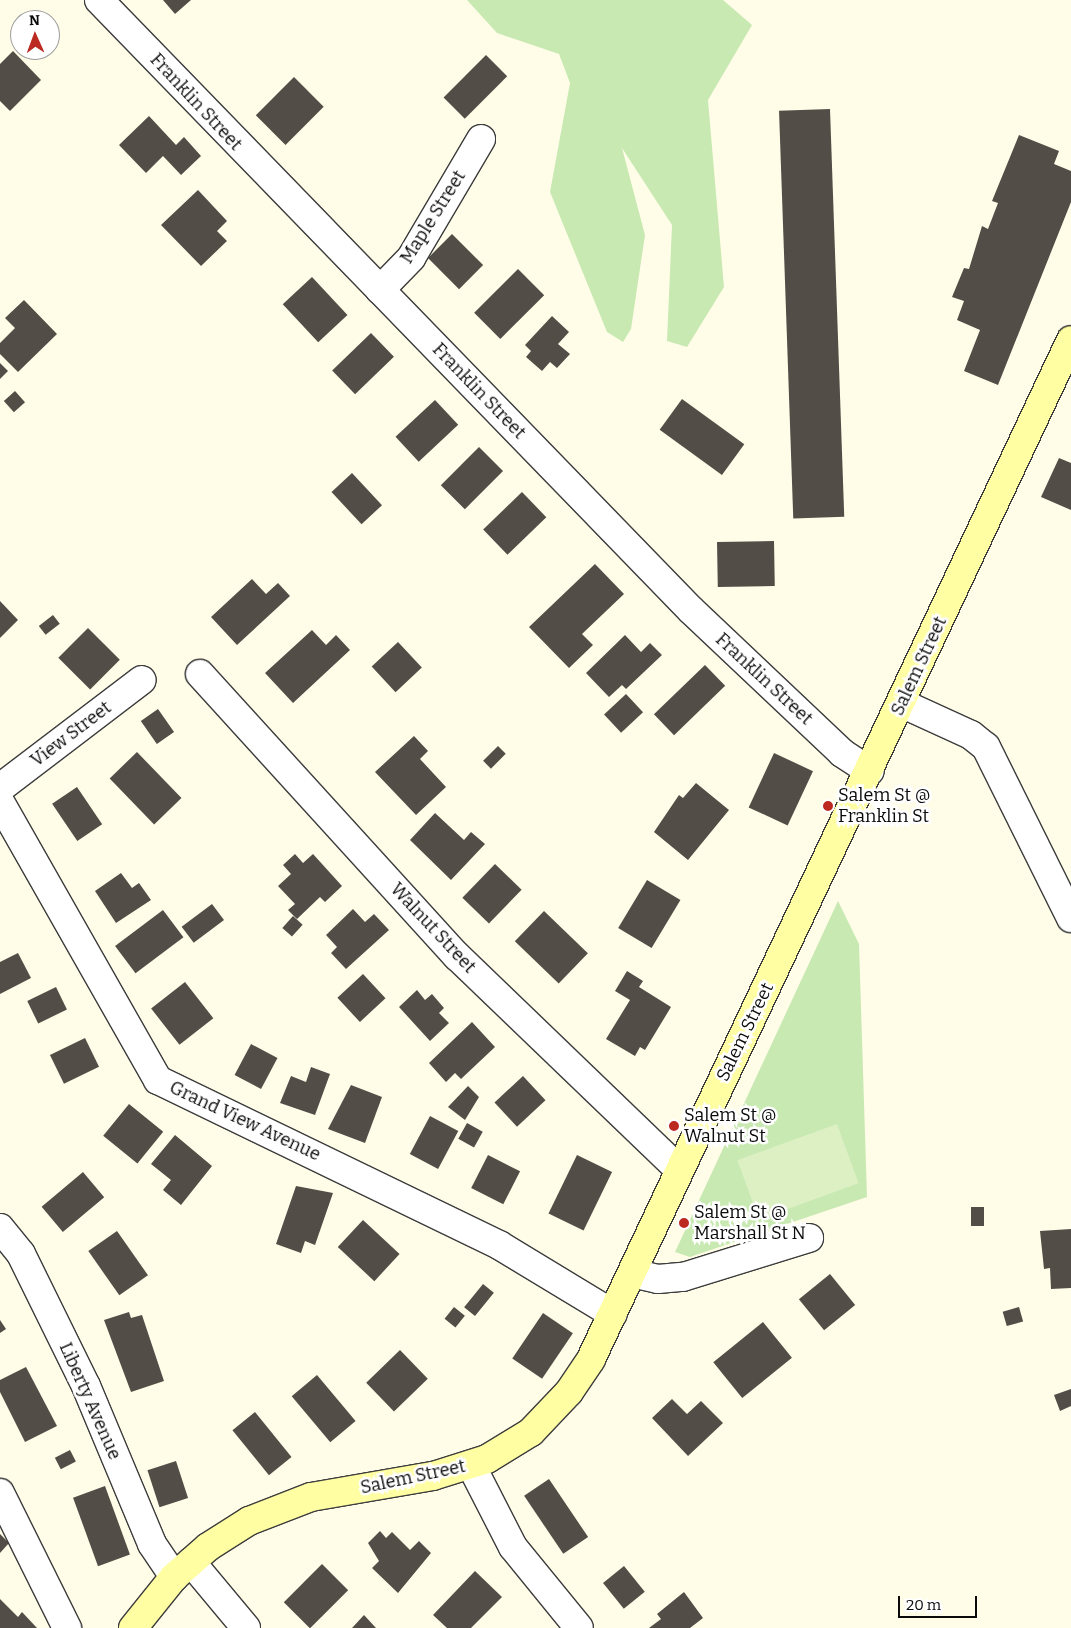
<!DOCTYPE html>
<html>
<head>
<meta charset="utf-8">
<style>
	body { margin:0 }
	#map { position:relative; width:1071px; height:1628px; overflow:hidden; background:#fffde8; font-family:Bitter,serif }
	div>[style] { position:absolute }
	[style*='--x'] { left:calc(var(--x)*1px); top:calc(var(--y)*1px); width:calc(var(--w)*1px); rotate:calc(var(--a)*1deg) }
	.green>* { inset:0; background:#c9e9b2 }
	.pitch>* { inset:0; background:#dcf0c4; transform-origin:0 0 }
	.building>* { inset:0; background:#534d47; transform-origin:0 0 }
	.roads { filter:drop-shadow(1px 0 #3d3d3d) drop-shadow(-1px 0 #3d3d3d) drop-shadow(0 1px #3d3d3d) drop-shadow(0 -1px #3d3d3d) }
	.street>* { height:28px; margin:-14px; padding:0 14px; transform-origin:14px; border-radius:14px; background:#fff }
	.secondary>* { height:28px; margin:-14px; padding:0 14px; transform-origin:14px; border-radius:14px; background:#fffea3 }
	.dots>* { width:14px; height:14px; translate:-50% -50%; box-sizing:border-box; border:2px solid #fff; border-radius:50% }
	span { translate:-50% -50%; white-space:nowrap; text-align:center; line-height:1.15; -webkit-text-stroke:5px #fff; paint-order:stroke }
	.street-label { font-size:18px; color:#0a0a0a }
	.poi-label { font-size:18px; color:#0a0a0a }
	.left { translate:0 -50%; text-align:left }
	.north { position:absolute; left:10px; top:10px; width:50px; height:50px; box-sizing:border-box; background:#fff; border:1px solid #9d9d9d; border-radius:50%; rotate:358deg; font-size:14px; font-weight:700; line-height:20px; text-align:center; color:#0a0a0a }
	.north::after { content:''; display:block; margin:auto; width:18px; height:22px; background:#bb2921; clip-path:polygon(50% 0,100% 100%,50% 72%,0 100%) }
	.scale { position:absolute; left:898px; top:1596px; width:79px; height:22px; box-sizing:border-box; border:2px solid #0a0a0a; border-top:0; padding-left:6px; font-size:15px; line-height:18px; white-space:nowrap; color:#0a0a0a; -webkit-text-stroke:4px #fff; paint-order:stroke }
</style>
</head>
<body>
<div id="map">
	<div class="green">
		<i style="clip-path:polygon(467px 0,723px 0,752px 25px,708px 100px,724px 287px,687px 347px,667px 341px,672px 225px,622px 148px,645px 235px,631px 329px,623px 342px,607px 332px,550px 192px,570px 83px,559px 54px,497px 33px)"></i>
		<i style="clip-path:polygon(838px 901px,859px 944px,867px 1197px,690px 1257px,675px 1252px)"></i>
	</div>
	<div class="pitch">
		<i style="left:837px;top:1124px;width:63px;height:106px;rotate:70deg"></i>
	</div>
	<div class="building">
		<i style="clip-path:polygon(163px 0,191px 0,175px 14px)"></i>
		<i style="clip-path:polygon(13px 51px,41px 80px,10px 111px,0 101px,0 64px)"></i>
		<i style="left:486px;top:55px;width:30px;height:60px;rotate:45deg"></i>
		<i style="left:294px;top:77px;width:42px;height:54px;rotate:45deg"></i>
		<i style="left:830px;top:109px;width:408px;height:51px;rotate:88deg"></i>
		<i style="clip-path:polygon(149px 116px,176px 145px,184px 137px,201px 156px,181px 175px,163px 156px,146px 173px,119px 145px)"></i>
		<i style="clip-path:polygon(1019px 135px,1059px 151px,1054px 164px,1071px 171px,1071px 202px,998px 385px,964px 371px,980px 330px,957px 320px,964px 301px,952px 297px,964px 268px,969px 269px,982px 226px,988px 229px,998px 203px,992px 201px)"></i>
		<i style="clip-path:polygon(198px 190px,227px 221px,217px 231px,227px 241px,201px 266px,161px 225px)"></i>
		<i style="left:452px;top:234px;width:44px;height:34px;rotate:45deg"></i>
		<i style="left:518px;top:269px;width:37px;height:62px;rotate:45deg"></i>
		<i style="left:312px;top:277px;width:52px;height:40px;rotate:47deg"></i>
		<i style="clip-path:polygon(24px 300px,57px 334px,18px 372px,0 354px,0 343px,15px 328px,5px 318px)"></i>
		<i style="clip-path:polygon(552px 316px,569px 332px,558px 344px,570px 354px,557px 368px,550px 362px,542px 371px,526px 357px,531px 351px,525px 345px)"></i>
		<i style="left:371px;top:333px;width:33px;height:54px;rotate:46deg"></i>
		<i style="clip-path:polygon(0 363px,8px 371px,0 379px)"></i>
		<i style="left:15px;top:391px;width:15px;height:15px;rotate:48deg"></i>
		<i style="left:682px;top:399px;width:77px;height:38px;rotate:36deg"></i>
		<i style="left:435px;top:400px;width:34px;height:54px;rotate:47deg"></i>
		<i style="left:479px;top:447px;width:34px;height:54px;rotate:45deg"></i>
		<i style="clip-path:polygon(1059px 458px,1071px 463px,1071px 510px,1041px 497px)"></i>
		<i style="left:352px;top:473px;width:44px;height:28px;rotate:47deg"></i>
		<i style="left:522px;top:492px;width:35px;height:54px;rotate:46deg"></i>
		<i style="left:774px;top:541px;width:45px;height:57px;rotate:89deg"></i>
		<i style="clip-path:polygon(595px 564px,624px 594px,582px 634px,593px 645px,569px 668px,529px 627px)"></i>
		<i style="clip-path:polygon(252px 579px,266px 594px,278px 583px,290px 596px,237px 645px,211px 617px)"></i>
		<i style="clip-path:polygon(0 601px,18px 620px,0 638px)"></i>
		<i style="left:53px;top:615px;width:11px;height:18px;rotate:52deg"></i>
		<i style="left:88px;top:628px;width:45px;height:42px;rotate:45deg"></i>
		<i style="clip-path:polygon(312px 630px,326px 645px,336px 635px,350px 650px,293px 703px,265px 673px)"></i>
		<i style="clip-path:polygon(625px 635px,641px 652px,650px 643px,662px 655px,626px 689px,622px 685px,609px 697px,586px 673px)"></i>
		<i style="left:398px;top:642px;width:35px;height:36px;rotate:47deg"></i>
		<i style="left:705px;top:665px;width:29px;height:71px;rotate:46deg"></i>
		<i style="left:626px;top:694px;width:25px;height:30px;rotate:47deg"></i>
		<i style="left:158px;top:709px;width:28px;height:21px;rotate:55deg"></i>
		<i style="clip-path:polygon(414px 736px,428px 751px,420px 759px,446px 787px,416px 815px,375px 772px)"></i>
		<i style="left:498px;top:746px;width:11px;height:21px;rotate:45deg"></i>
		<i style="left:137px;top:752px;width:64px;height:38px;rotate:46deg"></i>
		<i style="left:774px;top:753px;width:43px;height:60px;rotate:25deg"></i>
		<i style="clip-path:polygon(696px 783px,729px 810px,688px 860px,654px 832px,679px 795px,683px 798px)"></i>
		<i style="left:77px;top:787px;width:45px;height:30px;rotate:56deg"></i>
		<i style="clip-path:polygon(435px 813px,464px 840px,471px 832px,485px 844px,451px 880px,410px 840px)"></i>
		<i style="clip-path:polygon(295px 854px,303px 863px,313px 854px,342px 886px,325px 902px,320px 897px,297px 919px,288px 910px,295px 904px,278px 886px,291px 874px,283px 865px)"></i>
		<i style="left:495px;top:864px;width:37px;height:47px;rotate:44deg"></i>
		<i style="clip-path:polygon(121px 873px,132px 888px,139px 883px,151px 900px,116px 923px,95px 891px)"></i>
		<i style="left:647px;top:880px;width:39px;height:56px;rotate:31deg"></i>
		<i style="left:212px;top:904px;width:20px;height:38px;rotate:53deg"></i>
		<i style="clip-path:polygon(353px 909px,365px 922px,374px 914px,389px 930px,346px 969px,331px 953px,337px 947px,326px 935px)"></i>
		<i style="left:163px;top:910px;width:34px;height:60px;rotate:53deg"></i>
		<i style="left:544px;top:911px;width:61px;height:42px;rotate:44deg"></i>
		<i style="left:293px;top:916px;width:13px;height:16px;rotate:42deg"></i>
		<i style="clip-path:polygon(18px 953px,31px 978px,0 994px,0 962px)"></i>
		<i style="clip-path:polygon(627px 971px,643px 981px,639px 987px,671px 1007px,645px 1050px,640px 1047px,635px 1056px,606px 1039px,630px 1000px,615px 991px)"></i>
		<i style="left:363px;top:974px;width:33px;height:35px;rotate:47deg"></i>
		<i style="left:185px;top:982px;width:46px;height:43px;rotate:52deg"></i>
		<i style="left:56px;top:987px;width:25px;height:32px;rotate:64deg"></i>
		<i style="clip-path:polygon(417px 990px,425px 1000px,432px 994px,444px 1008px,439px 1013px,449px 1023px,430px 1041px,399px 1007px)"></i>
		<i style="clip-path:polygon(472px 1022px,495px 1047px,461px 1079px,455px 1073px,446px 1082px,429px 1063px)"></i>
		<i style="left:85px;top:1038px;width:32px;height:39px;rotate:64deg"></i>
		<i style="left:251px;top:1044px;width:30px;height:35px;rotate:28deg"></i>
		<i style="clip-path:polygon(311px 1067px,330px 1074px,315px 1115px,280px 1103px,291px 1076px,306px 1082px)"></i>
		<i style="left:523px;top:1076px;width:33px;height:39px;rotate:47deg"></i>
		<i style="clip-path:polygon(351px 1085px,382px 1097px,365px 1143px,328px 1129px)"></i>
		<i style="clip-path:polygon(468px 1086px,479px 1097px,465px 1120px,448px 1107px)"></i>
		<i style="left:129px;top:1104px;width:44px;height:41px;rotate:39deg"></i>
		<i style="left:430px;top:1116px;width:32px;height:43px;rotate:28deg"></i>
		<i style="left:467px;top:1123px;width:18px;height:18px;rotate:29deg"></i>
		<i style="clip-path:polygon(175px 1135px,212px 1166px,181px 1205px,163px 1190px,171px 1180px,151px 1164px)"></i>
		<i style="left:488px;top:1155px;width:36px;height:37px;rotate:27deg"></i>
		<i style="left:577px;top:1155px;width:39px;height:65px;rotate:26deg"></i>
		<i style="left:83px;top:1172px;width:33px;height:54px;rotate:50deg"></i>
		<i style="clip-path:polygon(296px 1186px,333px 1193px,315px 1245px,305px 1241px,301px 1253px,276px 1244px)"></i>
		<i style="left:984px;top:1207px;width:19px;height:13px;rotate:90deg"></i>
		<i style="left:363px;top:1220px;width:50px;height:37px;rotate:43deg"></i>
		<i style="clip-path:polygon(1071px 1229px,1071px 1288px,1051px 1289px,1050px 1268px,1044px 1269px,1040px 1231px)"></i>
		<i style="left:117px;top:1231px;width:54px;height:35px;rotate:55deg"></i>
		<i style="left:830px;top:1274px;width:40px;height:40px;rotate:51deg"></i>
		<i style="left:483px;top:1284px;width:14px;height:30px;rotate:39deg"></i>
		<i style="left:454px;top:1307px;width:14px;height:15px;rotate:39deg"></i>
		<i style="left:1019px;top:1307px;width:15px;height:17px;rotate:74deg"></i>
		<i style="clip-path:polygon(129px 1312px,131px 1318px,142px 1315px,164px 1381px,131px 1392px,104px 1320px)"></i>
		<i style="left:543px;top:1313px;width:36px;height:55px;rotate:34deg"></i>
		<i style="clip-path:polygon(0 1320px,6px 1329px,0 1333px)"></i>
		<i style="left:763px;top:1322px;width:46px;height:64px;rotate:51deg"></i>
		<i style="left:400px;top:1350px;width:40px;height:47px;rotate:46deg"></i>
		<i style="clip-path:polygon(26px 1367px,57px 1426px,25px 1442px,0 1392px,0 1380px)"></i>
		<i style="left:317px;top:1375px;width:60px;height:33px;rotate:50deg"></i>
		<i style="clip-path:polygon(1071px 1389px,1071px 1406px,1060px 1411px,1054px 1395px)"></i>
		<i style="clip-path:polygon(672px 1399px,687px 1414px,701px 1401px,723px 1423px,688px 1456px,652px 1418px)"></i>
		<i style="left:255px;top:1412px;width:58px;height:29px;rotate:51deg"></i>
		<i style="left:70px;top:1450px;width:13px;height:17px;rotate:63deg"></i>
		<i style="left:176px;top:1461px;width:39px;height:30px;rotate:72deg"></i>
		<i style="left:549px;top:1479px;width:70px;height:30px;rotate:56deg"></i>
		<i style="left:105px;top:1486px;width:73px;height:34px;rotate:70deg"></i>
		<i style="clip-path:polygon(380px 1531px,386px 1538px,392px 1532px,410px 1550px,419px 1541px,431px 1553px,398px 1593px,372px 1568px,379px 1561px,368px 1543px)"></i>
		<i style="clip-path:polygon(0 1534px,9px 1543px,0 1553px)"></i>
		<i style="left:322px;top:1564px;width:37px;height:54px;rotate:45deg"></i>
		<i style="left:624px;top:1566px;width:33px;height:27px;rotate:51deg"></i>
		<i style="clip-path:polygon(475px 1571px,502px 1597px,471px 1628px,447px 1628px,433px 1615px)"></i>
		<i style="clip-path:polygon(684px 1592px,703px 1618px,690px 1628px,649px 1628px,661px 1619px,657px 1614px)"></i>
		<i style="clip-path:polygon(0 1599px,18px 1617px,22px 1612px,37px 1628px,0 1628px)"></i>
		<i style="clip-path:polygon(364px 1615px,376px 1628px,352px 1628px)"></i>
	</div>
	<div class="roads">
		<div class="street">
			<i style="--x:99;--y:0;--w:850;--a:45.86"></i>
			<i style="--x:691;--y:610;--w:208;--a:43.4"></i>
			<i style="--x:842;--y:753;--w:33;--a:33"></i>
			<i style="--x:380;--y:290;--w:45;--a:-45.9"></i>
			<i style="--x:411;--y:258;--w:138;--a:-59.5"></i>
			<i style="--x:200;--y:674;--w:382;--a:47.7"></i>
			<i style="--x:457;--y:956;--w:308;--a:43.9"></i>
			<i style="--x:901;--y:703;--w:77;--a:24.6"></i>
			<i style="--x:971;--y:735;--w:19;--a:39"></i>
			<i style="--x:986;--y:747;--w:191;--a:63.6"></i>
			<i style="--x:0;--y:788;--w:178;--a:-37.3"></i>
			<i style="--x:0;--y:802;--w:320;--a:60.4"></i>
			<i style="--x:158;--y:1080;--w:379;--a:25.8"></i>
			<i style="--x:499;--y:1245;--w:133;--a:31.2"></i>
			<i style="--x:0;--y:1228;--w:33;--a:51"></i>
			<i style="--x:21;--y:1254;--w:147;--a:63.8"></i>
			<i style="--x:86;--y:1386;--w:171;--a:67.3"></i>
			<i style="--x:152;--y:1544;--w:40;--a:56"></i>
			<i style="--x:632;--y:1273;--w:27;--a:13"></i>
			<i style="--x:658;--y:1279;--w:25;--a:-5"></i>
			<i style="--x:683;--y:1277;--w:132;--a:-17.2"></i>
			<i style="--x:471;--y:1465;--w:92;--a:62.9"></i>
			<i style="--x:513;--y:1547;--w:104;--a:50.8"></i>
			<i style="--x:0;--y:1493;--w:151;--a:63.6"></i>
			<i style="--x:191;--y:1562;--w:86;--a:50.2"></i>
		</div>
		<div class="secondary">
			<i style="--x:133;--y:1628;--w:65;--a:-51.2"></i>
			<i style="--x:174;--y:1577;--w:45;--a:-41.4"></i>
			<i style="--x:208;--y:1547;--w:49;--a:-32.4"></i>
			<i style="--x:249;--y:1521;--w:66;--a:-21.2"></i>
			<i style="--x:311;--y:1497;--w:124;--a:-9.8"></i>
			<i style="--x:433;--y:1476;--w:57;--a:-17.5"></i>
			<i style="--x:487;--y:1459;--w:52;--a:-31.5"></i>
			<i style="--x:531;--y:1432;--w:55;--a:-46.5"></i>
			<i style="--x:569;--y:1392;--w:40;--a:-56"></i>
			<i style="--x:591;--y:1359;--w:1126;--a:-64.78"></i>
		</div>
	</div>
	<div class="dots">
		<i style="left:828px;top:806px;background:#bb2921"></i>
		<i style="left:674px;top:1126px;background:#bb2921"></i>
		<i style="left:684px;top:1223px;background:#bb2921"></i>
	</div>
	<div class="street-label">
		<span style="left:196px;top:102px;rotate:47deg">Franklin Street</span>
		<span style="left:433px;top:217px;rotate:-58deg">Maple Street</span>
		<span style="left:479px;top:391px;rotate:46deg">Franklin Street</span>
		<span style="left:919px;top:666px;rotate:-65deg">Salem Street</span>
		<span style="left:764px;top:679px;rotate:43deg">Franklin Street</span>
		<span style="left:71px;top:734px;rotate:-37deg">View Street</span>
		<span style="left:433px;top:928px;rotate:47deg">Walnut Street</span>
		<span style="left:745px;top:1032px;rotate:-64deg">Salem Street</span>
		<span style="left:245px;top:1121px;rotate:25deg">Grand View Avenue</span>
		<span style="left:90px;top:1401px;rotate:66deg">Liberty Avenue</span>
		<span style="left:413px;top:1477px;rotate:-12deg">Salem Street</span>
	</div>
	<div class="poi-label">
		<span class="left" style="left:838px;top:806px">Salem St @<br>Franklin St</span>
		<span class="left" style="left:684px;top:1126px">Salem St @<br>Walnut St</span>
		<span class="left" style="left:694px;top:1223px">Salem St @<br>Marshall St N</span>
	</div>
	<div class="north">N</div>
	<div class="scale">20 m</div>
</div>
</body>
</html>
